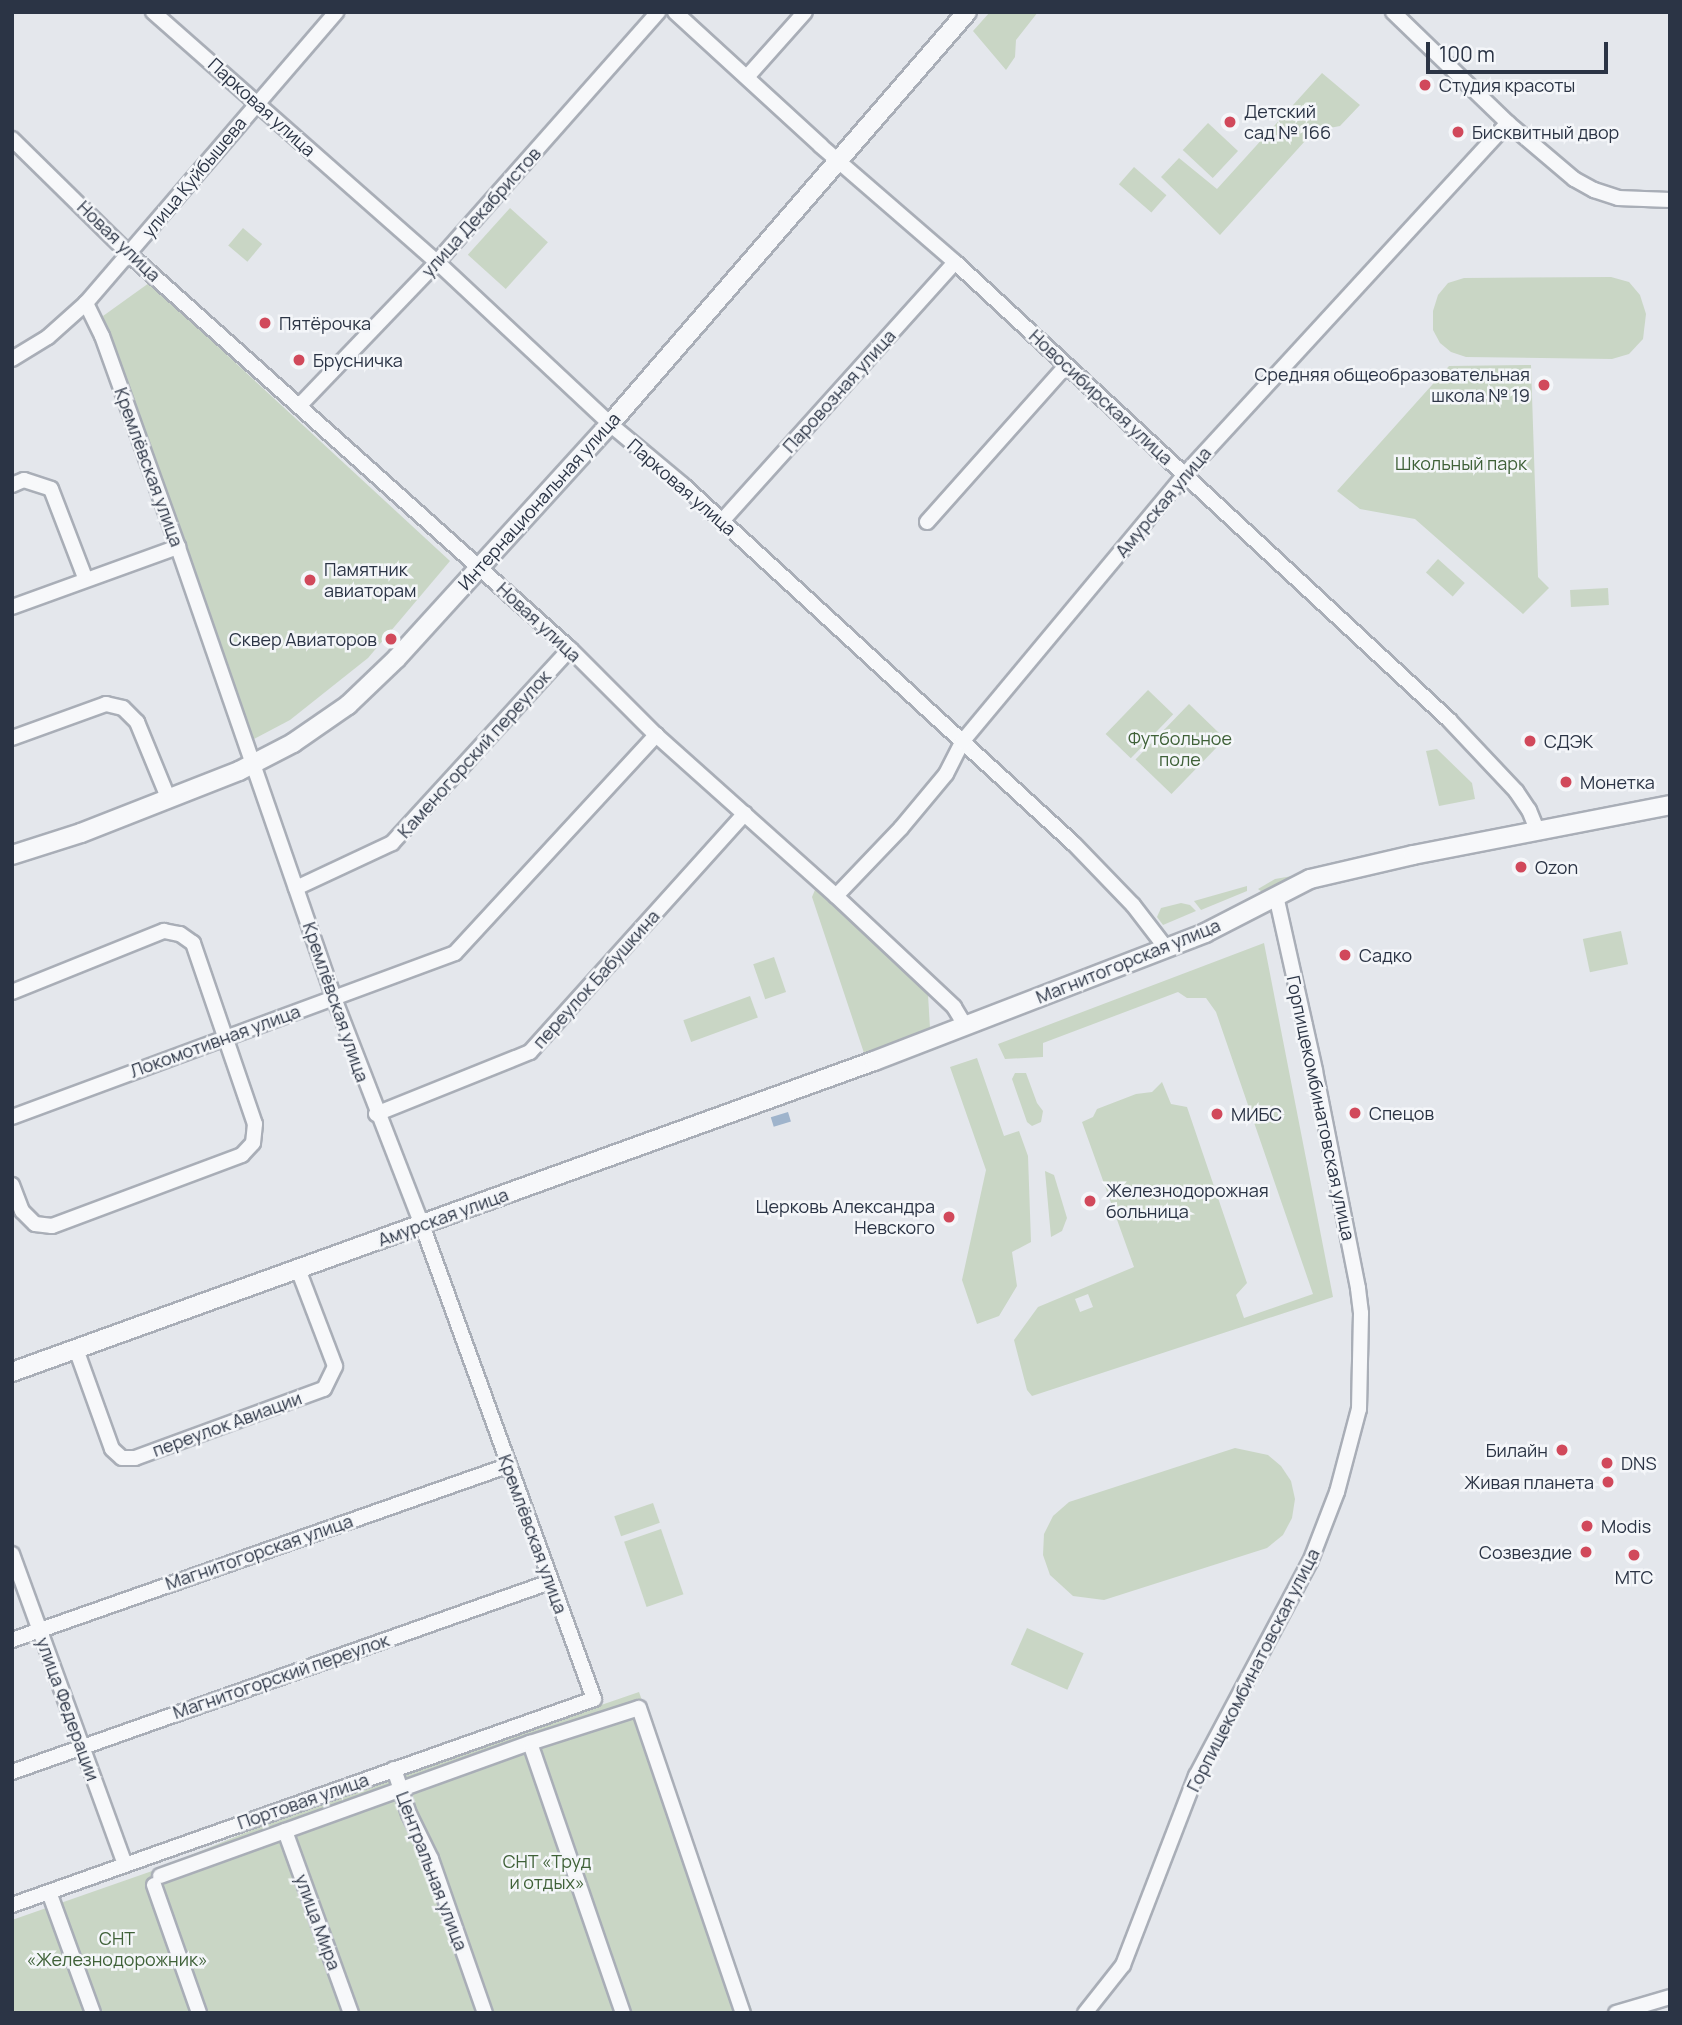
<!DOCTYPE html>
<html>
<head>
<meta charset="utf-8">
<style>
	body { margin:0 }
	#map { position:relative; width:1682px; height:2025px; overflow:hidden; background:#e4e7ec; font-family:Manrope,sans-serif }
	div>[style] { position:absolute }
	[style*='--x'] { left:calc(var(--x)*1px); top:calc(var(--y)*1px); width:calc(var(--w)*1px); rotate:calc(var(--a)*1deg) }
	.green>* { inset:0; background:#c9d6c5; transform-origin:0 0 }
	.water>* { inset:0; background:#9fb4cc; transform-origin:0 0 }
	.roads { filter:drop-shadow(2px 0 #a9aeb7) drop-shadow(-2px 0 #a9aeb7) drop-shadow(0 2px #a9aeb7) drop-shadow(0 -2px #a9aeb7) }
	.minor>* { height:14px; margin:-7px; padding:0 7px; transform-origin:7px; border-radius:7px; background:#f7f8fa }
	.tertiary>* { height:18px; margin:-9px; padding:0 9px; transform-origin:9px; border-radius:9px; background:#f7f8fa }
	.dots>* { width:19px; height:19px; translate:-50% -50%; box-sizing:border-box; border:4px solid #f4f6f9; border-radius:50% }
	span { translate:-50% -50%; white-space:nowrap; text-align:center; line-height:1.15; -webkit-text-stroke:5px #f4f6f9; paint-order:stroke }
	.poi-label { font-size:18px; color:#2b3445 }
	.left { translate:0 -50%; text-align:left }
	.right { translate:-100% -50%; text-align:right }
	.street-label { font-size:18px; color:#2b3445 }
	.park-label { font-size:18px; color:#3f6138 }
	.frame { position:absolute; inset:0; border:14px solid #2b3445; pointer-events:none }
	.scale { position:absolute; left:1426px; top:42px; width:182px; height:32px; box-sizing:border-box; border:4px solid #2b3445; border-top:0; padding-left:9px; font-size:21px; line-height:24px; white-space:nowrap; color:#2b3445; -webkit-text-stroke:5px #f4f6f9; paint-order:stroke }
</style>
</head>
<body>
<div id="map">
	<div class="green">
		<i style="clip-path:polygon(990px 12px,1038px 12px,1016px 40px,1015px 57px,1006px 70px,973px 31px)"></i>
		<i style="clip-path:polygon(1322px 73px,1360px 105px,1340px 126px,1314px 131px,1220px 235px,1161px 177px,1179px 158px,1217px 189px)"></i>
		<i style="left:1208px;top:123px;width:41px;height:37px;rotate:43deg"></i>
		<i style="left:1134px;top:167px;width:43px;height:23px;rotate:41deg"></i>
		<i style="left:510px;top:208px;width:51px;height:63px;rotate:42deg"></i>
		<i style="left:243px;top:228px;width:25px;height:23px;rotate:40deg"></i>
		<i style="clip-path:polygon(1611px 277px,1629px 282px,1640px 295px,1646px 314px,1643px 339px,1629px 354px,1612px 359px,1466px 357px,1451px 352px,1440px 343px,1433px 330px,1433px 311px,1438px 295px,1448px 283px,1464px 278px)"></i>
		<i style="clip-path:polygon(149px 283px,450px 561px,368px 658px,290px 720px,252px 740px,103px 316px)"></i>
		<i style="clip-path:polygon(1531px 365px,1538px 577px,1549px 588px,1523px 614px,1415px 519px,1360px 509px,1337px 491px,1449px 366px)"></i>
		<i style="left:1438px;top:559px;width:36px;height:18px;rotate:42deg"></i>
		<i style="left:1608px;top:588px;width:17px;height:38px;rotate:87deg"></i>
		<i style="left:1148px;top:690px;width:35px;height:61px;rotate:44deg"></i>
		<i style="left:1189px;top:704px;width:50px;height:77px;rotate:44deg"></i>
		<i style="clip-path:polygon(1437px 749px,1472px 783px,1475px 799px,1439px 806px,1426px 751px)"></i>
		<i style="clip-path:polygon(1298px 875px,1265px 894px,1258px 889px,1275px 879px)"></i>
		<i style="clip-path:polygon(817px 885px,928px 995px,930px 1028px,864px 1053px,812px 897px)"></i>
		<i style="clip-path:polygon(1247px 886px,1247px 891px,1201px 910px,1194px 901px)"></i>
		<i style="clip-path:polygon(1181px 903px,1190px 905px,1196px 911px,1163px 925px,1157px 917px,1161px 908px)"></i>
		<i style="left:1621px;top:931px;width:34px;height:39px;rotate:78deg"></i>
		<i style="clip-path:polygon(evenodd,1264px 943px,1333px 1297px,1032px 1396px,1027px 1390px,1014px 1340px,1038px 1307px,1134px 1267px,1082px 1122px,1093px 1117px,1097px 1109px,1136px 1094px,1152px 1092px,1162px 1082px,1171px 1104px,1187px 1107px,1247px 1283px,1236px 1295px,1244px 1318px,1313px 1294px,1216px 1012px,1206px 998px,1187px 998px,1178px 992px,1043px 1043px,1043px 1057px,1005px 1059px,998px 1044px,1264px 943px,1088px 1294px,1093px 1307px,1080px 1312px,1075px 1299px,1088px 1294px)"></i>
		<i style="left:774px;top:957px;width:37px;height:22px;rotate:71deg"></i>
		<i style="left:750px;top:996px;width:23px;height:71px;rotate:70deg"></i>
		<i style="clip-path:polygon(977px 1058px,1004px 1136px,1019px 1131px,1028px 1156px,1031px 1242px,1012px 1252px,1017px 1286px,999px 1316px,977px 1324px,962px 1280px,986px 1170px,950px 1067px)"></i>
		<i style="clip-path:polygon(1015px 1073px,1026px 1073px,1037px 1103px,1043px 1111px,1041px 1122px,1032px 1126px,1027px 1122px,1012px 1079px)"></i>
		<i style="clip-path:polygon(1045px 1171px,1054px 1175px,1067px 1218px,1062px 1231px,1051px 1237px)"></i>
		<i style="clip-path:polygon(1235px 1448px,1268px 1455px,1281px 1466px,1291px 1481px,1295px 1499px,1292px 1518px,1283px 1535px,1267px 1548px,1104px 1600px,1073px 1596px,1050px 1575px,1043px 1555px,1044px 1534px,1053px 1516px,1069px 1502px)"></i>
		<i style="left:653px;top:1503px;width:21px;height:41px;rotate:71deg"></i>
		<i style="left:661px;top:1529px;width:69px;height:39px;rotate:71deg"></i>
		<i style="left:1027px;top:1628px;width:62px;height:40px;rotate:24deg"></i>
		<i style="clip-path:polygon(639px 1692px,753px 2013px,12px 2013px,12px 1920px,155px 1870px,324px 1800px)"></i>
	</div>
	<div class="water">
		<i style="left:788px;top:1112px;width:10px;height:18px;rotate:73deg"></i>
	</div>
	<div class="roads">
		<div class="minor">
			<i style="--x:153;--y:12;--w:378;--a:41.4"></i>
			<i style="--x:437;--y:262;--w:237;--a:43.1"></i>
			<i style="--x:610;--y:424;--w:95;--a:39.9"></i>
			<i style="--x:683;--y:485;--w:531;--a:42.56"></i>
			<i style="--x:1074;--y:844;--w:85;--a:46"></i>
			<i style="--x:1133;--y:905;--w:54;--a:52.5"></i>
			<i style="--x:675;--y:12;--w:198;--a:42.5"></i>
			<i style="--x:821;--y:146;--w:177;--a:40.9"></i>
			<i style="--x:955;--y:262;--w:674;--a:42.83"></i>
			<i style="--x:1449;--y:720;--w:98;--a:46.7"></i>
			<i style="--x:1516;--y:791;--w:23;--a:56"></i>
			<i style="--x:1529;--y:810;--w:22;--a:68"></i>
			<i style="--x:1393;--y:12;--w:160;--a:44"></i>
			<i style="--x:1508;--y:123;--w:87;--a:40.3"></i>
			<i style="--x:1574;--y:179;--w:23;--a:29"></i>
			<i style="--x:1594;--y:190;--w:25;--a:18"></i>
			<i style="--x:1618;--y:198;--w:52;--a:2.2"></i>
			<i style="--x:747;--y:77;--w:87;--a:-48.3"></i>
			<i style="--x:12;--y:139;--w:164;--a:44.5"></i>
			<i style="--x:129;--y:254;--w:592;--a:41.85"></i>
			<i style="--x:570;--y:649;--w:122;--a:45"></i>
			<i style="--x:656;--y:735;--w:241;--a:41.8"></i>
			<i style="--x:836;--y:896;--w:162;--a:43.2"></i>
			<i style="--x:954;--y:1007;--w:21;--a:59"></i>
			<i style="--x:12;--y:359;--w:42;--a:-31.4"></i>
			<i style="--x:48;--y:337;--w:51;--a:-41.8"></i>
			<i style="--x:86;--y:303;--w:384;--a:-49.3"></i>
			<i style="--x:299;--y:406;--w:199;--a:-46.2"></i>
			<i style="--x:437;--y:262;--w:334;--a:-48.5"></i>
			<i style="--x:12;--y:485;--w:13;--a:-23"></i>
			<i style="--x:24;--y:480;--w:28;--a:18"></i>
			<i style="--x:51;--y:489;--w:97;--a:69"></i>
			<i style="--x:722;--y:521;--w:348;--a:-48"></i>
			<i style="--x:927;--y:522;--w:209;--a:-48.3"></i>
			<i style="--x:12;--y:607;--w:177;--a:-19.9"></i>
			<i style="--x:12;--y:738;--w:100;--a:-19.9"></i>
			<i style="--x:106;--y:704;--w:17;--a:13"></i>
			<i style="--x:123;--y:708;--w:20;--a:45"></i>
			<i style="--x:137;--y:722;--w:84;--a:67.7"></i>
			<i style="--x:296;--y:888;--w:106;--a:-25.1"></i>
			<i style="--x:392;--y:843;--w:263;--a:-47.5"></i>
			<i style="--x:836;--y:896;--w:94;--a:-46.3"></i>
			<i style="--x:901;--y:828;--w:70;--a:-50.2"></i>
			<i style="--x:946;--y:774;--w:36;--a:-63"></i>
			<i style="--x:962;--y:742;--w:349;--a:-50.2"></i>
			<i style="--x:1185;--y:474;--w:477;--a:-47.4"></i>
			<i style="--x:12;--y:992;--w:164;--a:-21.9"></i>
			<i style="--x:164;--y:931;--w:16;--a:11"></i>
			<i style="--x:180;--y:934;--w:16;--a:35"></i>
			<i style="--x:193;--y:943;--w:191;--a:71.1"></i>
			<i style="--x:255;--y:1124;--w:19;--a:96"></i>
			<i style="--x:253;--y:1143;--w:16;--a:133"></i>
			<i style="--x:242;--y:1155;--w:203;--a:159.5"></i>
			<i style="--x:52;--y:1226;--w:17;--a:-173"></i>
			<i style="--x:35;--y:1224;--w:18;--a:-135"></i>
			<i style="--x:22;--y:1211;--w:28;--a:-111"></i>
			<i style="--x:376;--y:1114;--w:166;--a:-21.9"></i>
			<i style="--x:530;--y:1052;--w:321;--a:-48"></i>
			<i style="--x:12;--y:1117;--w:472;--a:-20.3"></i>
			<i style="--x:455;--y:953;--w:297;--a:-47.3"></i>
			<i style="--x:76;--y:1349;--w:106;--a:70.2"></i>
			<i style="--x:112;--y:1449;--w:13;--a:42"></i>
			<i style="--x:122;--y:1458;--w:13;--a:0"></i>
			<i style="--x:135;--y:1458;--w:201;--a:-20.1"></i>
			<i style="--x:324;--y:1389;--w:25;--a:-64"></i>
			<i style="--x:335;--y:1366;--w:104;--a:-110.9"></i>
			<i style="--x:12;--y:1554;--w:330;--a:70"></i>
			<i style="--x:12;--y:1640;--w:525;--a:-19.37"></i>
			<i style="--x:530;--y:1743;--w:286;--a:71"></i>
			<i style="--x:394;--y:1769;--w:47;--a:71.6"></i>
			<i style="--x:409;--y:1814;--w:50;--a:63.9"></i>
			<i style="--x:431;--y:1859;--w:163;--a:70.7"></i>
			<i style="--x:12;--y:1772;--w:571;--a:-19.45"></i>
			<i style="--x:285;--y:1831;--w:194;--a:70.1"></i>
			<i style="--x:160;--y:1876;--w:393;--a:-19.8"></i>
			<i style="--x:530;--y:1743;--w:114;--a:-17.8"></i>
			<i style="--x:639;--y:1708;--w:322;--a:71.2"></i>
			<i style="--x:154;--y:1885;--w:136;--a:70.6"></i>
			<i style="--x:49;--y:1892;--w:129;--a:70"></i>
			<i style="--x:12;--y:1905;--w:617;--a:-19.49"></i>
			<i style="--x:594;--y:1699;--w:504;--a:-109.94"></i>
			<i style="--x:422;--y:1225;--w:243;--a:-111.2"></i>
			<i style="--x:334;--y:998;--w:477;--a:-109.1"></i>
			<i style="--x:178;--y:547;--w:224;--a:-109.8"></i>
			<i style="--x:102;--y:336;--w:37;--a:-116"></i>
			<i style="--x:1085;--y:2013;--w:61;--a:-51.6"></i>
			<i style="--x:1123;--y:1965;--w:203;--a:-68.9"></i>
			<i style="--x:1196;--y:1776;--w:242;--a:-62"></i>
			<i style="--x:1310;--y:1562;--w:75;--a:-68.9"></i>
			<i style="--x:1337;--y:1492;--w:86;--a:-75.2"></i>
			<i style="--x:1359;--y:1409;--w:96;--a:-88.8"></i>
			<i style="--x:1361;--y:1313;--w:25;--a:-97"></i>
			<i style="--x:1358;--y:1288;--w:222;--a:-101.2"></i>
			<i style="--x:1315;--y:1070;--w:178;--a:-102.6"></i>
			<i style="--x:1616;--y:2013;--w:56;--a:-16.5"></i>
		</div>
		<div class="tertiary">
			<i style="--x:12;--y:855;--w:72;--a:-17.7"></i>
			<i style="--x:81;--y:833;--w:170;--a:-21.4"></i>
			<i style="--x:239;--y:771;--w:61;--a:-27.4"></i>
			<i style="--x:293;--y:743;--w:67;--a:-34.6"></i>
			<i style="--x:348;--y:705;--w:68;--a:-43.8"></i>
			<i style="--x:397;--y:658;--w:316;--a:-47.7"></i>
			<i style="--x:610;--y:424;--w:545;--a:-49.09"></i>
			<i style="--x:12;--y:1372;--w:916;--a:-19.84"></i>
			<i style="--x:874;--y:1061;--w:355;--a:-21.1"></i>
			<i style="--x:1205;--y:933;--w:118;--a:-27.2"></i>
			<i style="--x:1310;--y:879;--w:106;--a:-13.1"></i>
			<i style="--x:1413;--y:855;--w:262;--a:-11"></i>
		</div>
	</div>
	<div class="dots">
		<i style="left:1425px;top:85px;background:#d1495b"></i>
		<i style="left:1230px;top:122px;background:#d1495b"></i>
		<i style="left:1458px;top:132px;background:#d1495b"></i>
		<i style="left:265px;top:323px;background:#d1495b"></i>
		<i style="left:299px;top:360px;background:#d1495b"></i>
		<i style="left:1544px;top:385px;background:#d1495b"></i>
		<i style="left:310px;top:580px;background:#d1495b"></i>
		<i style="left:391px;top:639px;background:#d1495b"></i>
		<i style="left:1530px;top:741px;background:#d1495b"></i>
		<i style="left:1566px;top:782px;background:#d1495b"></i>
		<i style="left:1521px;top:867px;background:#d1495b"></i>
		<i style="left:1345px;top:955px;background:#d1495b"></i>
		<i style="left:1355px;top:1113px;background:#d1495b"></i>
		<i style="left:1217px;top:1114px;background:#d1495b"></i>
		<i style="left:1090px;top:1201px;background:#d1495b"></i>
		<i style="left:949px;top:1217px;background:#d1495b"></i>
		<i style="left:1562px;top:1450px;background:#d1495b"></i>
		<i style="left:1607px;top:1463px;background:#d1495b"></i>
		<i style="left:1608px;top:1482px;background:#d1495b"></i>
		<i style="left:1587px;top:1526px;background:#d1495b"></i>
		<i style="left:1586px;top:1552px;background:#d1495b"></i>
		<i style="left:1634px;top:1555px;background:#d1495b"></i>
	</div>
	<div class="poi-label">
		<span class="left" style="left:1439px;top:85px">Студия красоты</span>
		<span class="left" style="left:1244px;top:122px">Детский<br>сад № 166</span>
		<span class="left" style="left:1472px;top:132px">Бисквитный двор</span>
		<span class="left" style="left:279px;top:323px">Пятёрочка</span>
		<span class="left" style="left:313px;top:360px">Брусничка</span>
		<span class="right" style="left:1530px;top:385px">Средняя общеобразовательная<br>школа № 19</span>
		<span class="left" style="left:324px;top:580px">Памятник<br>авиаторам</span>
		<span class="right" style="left:377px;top:639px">Сквер Авиаторов</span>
		<span class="left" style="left:1544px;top:741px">СДЭК</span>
		<span class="left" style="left:1580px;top:782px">Монетка</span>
		<span class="left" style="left:1535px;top:867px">Ozon</span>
		<span class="left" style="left:1359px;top:955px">Садко</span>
		<span class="left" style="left:1369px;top:1113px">Спецов</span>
		<span class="left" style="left:1231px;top:1114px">МИБС</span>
		<span class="left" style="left:1106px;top:1201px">Железнодорожная<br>больница</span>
		<span class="right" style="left:935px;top:1217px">Церковь Александра<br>Невского</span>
		<span class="right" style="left:1548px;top:1450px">Билайн</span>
		<span class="left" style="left:1621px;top:1463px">DNS</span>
		<span class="right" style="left:1594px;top:1482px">Живая планета</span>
		<span class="left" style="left:1601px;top:1526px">Modis</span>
		<span class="right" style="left:1572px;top:1552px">Созвездие</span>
		<span style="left:1634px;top:1577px">МТС</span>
	</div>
	<div class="street-label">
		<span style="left:262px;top:107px;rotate:42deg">Парковая улица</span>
		<span style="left:194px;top:177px;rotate:-50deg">улица Куйбышева</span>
		<span style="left:481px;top:212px;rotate:-48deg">улица Декабристов</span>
		<span style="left:119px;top:241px;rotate:44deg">Новая улица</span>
		<span style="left:839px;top:391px;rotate:-48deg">Паровозная улица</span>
		<span style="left:1101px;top:397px;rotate:43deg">Новосибирская улица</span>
		<span style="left:149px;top:467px;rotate:70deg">Кремлёвская улица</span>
		<span style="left:682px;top:487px;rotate:41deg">Парковая улица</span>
		<span style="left:539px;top:501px;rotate:-48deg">Интернациональная улица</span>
		<span style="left:1163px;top:502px;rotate:-50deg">Амурская улица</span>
		<span style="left:539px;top:622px;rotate:43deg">Новая улица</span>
		<span style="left:474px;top:754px;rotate:-48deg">Каменогорский переулок</span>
		<span style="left:1128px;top:961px;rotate:-22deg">Магнитогорская улица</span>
		<span style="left:596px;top:979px;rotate:-48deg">переулок Бабушкина</span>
		<span style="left:336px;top:1002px;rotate:71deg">Кремлёвская улица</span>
		<span style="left:215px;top:1041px;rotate:-20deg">Локомотивная улица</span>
		<span style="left:1321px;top:1108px;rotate:78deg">Горпищекомбинатовская улица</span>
		<span style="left:443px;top:1217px;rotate:-20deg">Амурская улица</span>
		<span style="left:227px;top:1424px;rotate:-20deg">переулок Авиации</span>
		<span style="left:533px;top:1534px;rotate:70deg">Кремлёвская улица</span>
		<span style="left:259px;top:1552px;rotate:-19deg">Магнитогорская улица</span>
		<span style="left:1253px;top:1670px;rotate:-63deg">Горпищекомбинатовская улица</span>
		<span style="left:281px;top:1676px;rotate:-19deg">Магнитогорский переулок</span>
		<span style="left:68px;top:1709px;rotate:70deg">улица Федерации</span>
		<span style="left:303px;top:1801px;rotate:-19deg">Портовая улица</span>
		<span style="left:432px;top:1871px;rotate:69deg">Центральная улица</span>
		<span style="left:318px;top:1922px;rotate:70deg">улица Мира</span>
	</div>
	<div class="park-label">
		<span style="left:1461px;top:463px">Школьный парк</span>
		<span style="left:1180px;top:749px">Футбольное<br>поле</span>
		<span style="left:547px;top:1872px">СНТ «Труд<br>и отдых»</span>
		<span style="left:117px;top:1949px">СНТ<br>«Железнодорожник»</span>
	</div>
	<div class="frame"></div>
	<div class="scale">100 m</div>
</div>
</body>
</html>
